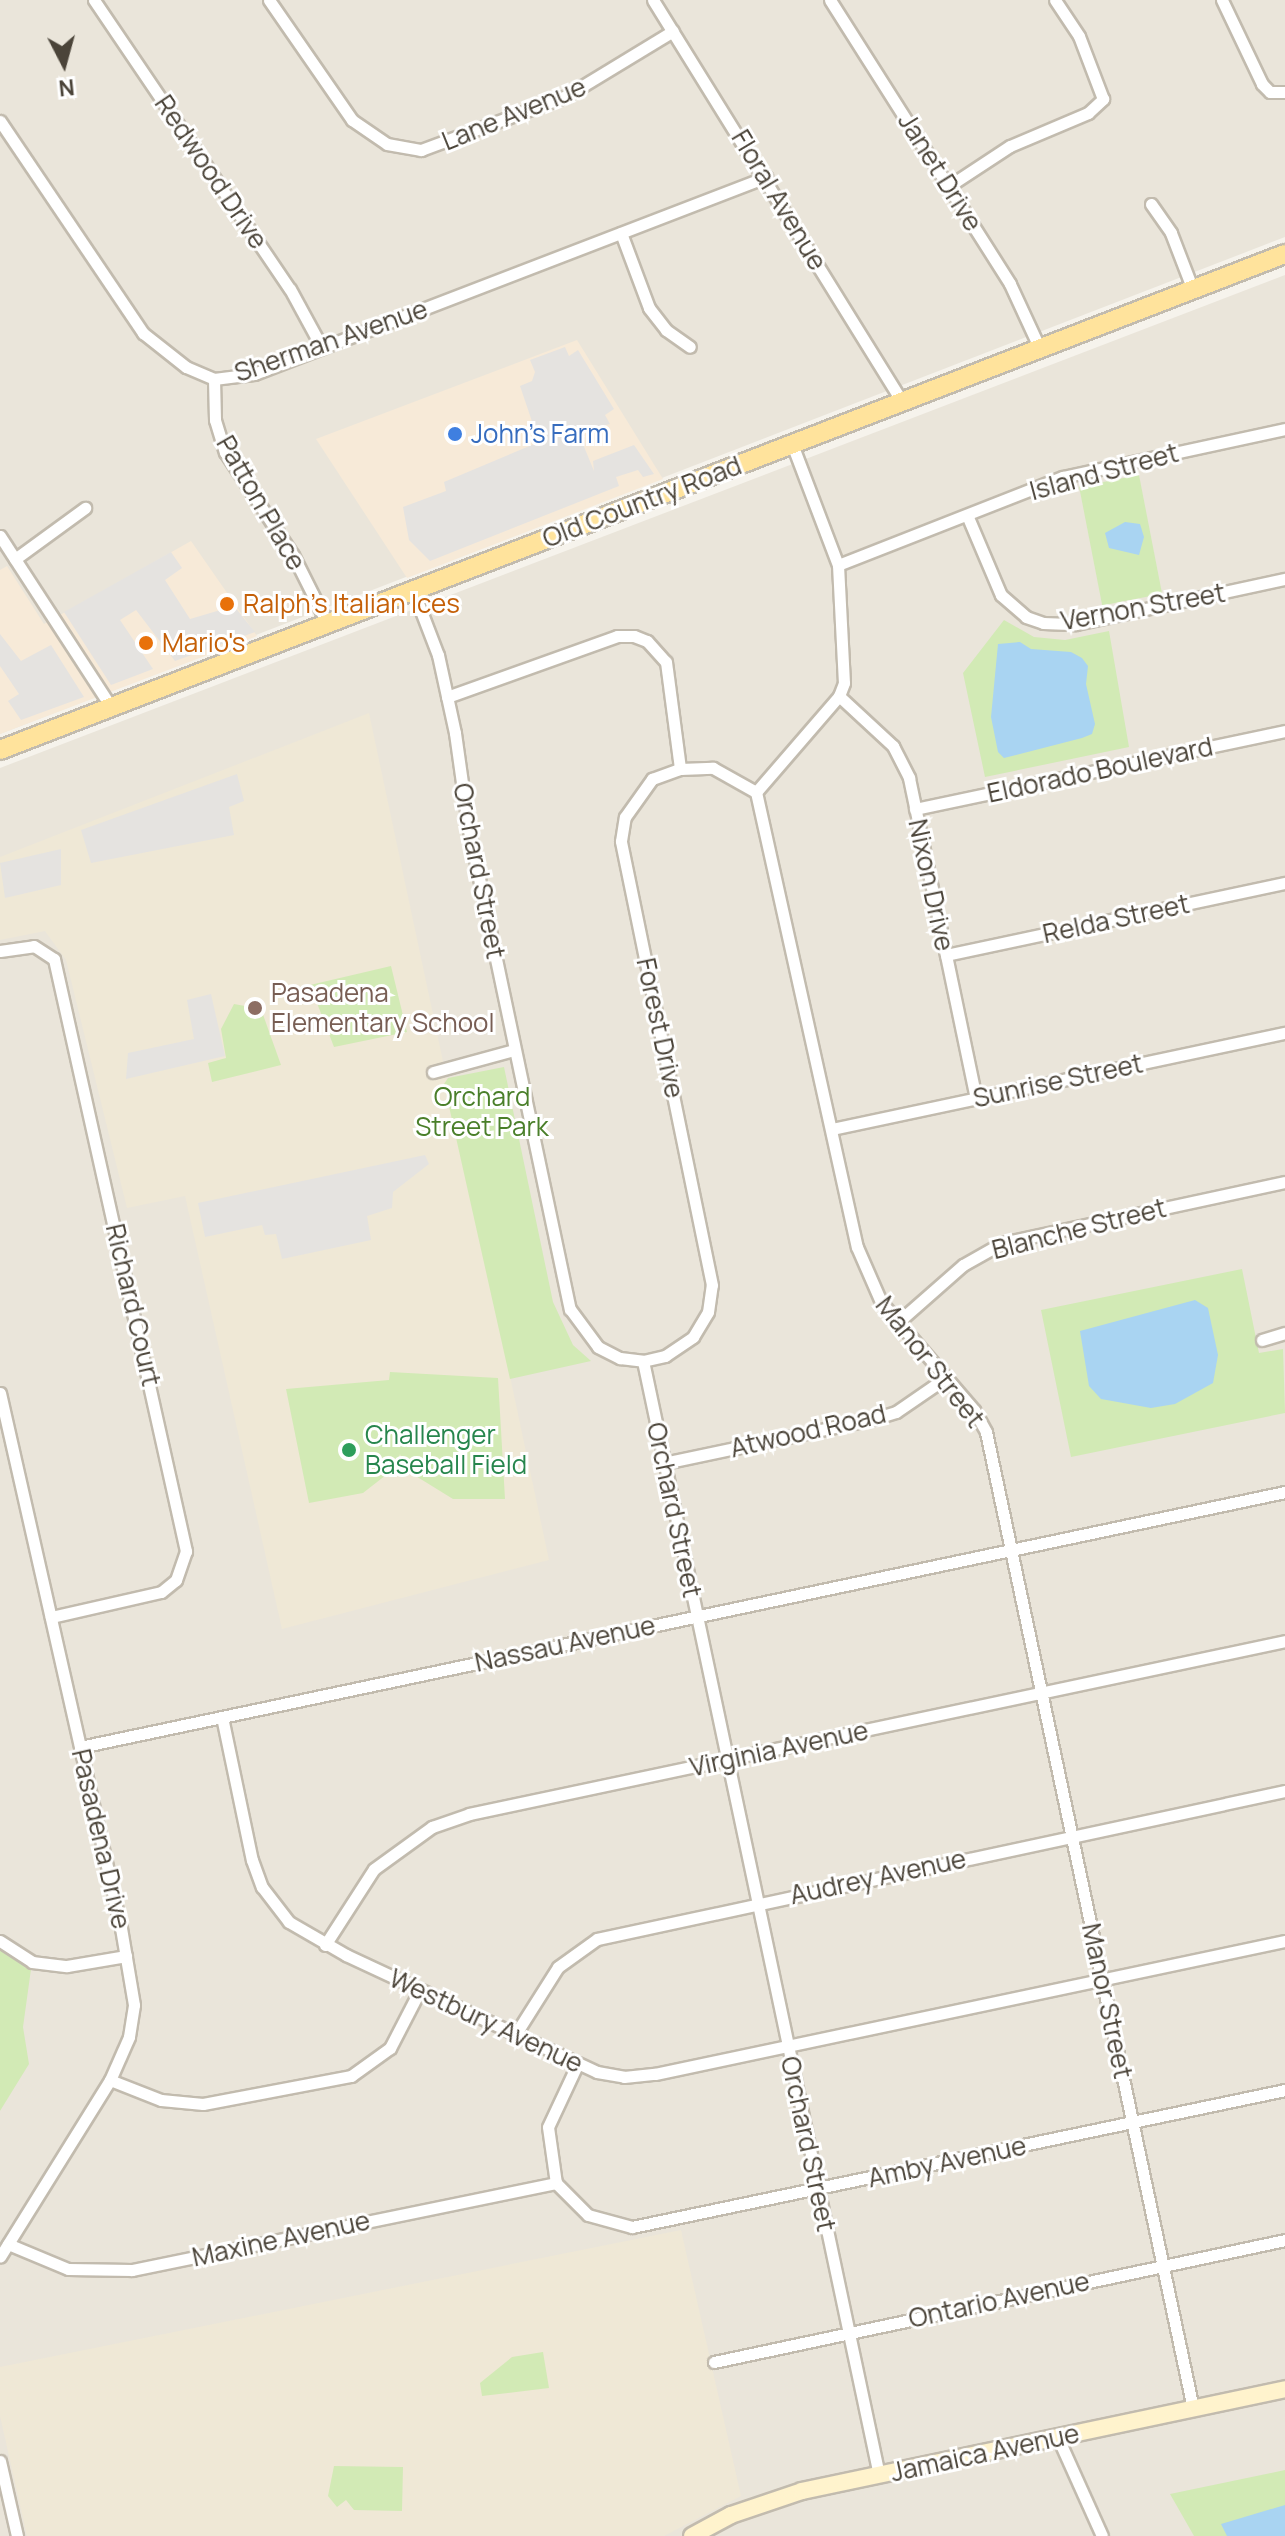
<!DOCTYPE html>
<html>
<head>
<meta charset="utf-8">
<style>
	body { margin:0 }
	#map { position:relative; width:1285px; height:2536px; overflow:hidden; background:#f6f3ec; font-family:Manrope,sans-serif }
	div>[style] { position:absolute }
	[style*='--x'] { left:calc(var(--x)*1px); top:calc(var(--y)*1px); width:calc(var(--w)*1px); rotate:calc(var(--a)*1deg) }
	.residential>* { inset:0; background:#eae5da }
	.commercial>* { inset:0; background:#f7ead8 }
	.education>* { inset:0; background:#efe8d6 }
	.green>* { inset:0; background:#d2eab5; transform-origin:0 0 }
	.parking>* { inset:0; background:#e5e3e0 }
	.water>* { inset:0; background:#a9d4f2 }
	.roads { filter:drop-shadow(2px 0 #c2bbae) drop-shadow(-2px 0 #c2bbae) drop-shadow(0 2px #c2bbae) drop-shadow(0 -2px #c2bbae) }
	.street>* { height:11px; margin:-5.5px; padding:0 5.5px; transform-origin:5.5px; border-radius:5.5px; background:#fff }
	.secondary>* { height:16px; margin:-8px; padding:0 8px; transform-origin:8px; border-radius:8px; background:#fff3cd }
	.primary>* { height:18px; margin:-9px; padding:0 9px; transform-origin:9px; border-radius:9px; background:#ffe39c }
	.dots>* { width:22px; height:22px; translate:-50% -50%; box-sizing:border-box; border:4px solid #fff; border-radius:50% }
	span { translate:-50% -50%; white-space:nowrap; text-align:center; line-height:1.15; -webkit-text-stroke:6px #fff; paint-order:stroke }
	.street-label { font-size:26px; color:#4b4439 }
	.shop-label { font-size:26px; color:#366cbe }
	.left { translate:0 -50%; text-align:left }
	.food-label { font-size:26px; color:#c56008 }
	.education-label { font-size:26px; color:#785e54 }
	.park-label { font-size:26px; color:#4a7f2a }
	.leisure-label { font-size:26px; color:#27864d }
	.north { position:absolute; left:24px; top:24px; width:80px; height:80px; -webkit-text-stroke:6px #fff; paint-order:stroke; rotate:174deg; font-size:22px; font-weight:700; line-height:32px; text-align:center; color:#4b4439 }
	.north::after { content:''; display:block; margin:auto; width:28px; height:36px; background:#4b4439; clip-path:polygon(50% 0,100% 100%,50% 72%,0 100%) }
</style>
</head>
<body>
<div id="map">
	<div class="residential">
		<i style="clip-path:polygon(0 0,1285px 0,1285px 237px,0 734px)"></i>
		<i style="clip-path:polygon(1285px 275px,1285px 2536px,0 2536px,0 768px)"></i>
	</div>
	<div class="commercial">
		<i style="clip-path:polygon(577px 340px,663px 479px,407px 578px,316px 439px)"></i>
		<i style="clip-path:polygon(191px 541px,257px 636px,0 734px,0 570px,7px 566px,44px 624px)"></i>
	</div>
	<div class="education">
		<i style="clip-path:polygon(369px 713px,549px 1560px,282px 1629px,185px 1196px,127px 1208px,66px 960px,45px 931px,0 940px,0 857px)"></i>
		<i style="clip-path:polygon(681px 2230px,741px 2496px,664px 2536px,27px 2536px,0 2416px,0 2367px)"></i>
	</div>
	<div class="green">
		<i style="left:1139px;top:475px;width:121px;height:61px;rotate:79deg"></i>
		<i style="clip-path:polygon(1004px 620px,1034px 637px,1065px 640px,1109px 631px,1129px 747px,985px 777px,963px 673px)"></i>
		<i style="clip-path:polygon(391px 966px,407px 1032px,334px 1047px,310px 985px)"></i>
		<i style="clip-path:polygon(234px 1004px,261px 1009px,281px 1065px,212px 1082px,208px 1063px,226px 1058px,221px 1029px)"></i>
		<i style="clip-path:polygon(504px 1067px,553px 1302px,573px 1345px,591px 1361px,510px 1379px,444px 1084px,448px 1078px)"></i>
		<i style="clip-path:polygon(1242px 1269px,1259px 1353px,1283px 1349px,1285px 1413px,1071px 1457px,1041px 1310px)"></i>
		<i style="clip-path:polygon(390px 1372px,498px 1378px,505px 1499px,453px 1499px,406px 1470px,400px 1454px,395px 1468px,363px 1493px,309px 1503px,286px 1389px,389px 1380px)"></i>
		<i style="clip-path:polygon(0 1940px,32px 1962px,23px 2027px,29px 2064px,0 2111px)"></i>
		<i style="clip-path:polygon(543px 2352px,549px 2388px,482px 2396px,480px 2383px,512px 2357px)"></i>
		<i style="clip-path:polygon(334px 2466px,403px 2467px,402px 2511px,354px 2510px,346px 2500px,337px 2507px,328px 2496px)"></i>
		<i style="clip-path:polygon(1285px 2470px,1285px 2536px,1194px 2536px,1170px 2494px)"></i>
	</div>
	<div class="parking">
		<i style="clip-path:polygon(565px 347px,569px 356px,578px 350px,614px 409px,605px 415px,610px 424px,578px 432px,594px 471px,593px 461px,634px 445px,654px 474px,643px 477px,638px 470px,616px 477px,619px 486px,430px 561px,409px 540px,403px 507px,446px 491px,444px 482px,539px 442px,520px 386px,532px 381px,535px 372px,530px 360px)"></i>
		<i style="clip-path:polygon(171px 552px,182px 568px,165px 580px,190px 619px,234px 606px,255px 632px,175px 661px,136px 610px,120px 620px,153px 669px,111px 685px,64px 612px)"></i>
		<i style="clip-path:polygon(0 634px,21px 661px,51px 645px,84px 697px,21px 720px,8px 701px,19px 694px,0 666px)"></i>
		<i style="clip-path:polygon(237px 774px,244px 801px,229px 807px,234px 835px,91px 863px,81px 830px)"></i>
		<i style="clip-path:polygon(61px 849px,61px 885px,5px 898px,0 863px)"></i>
		<i style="clip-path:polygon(211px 994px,225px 1056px,126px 1079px,128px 1053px,194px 1039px,187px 1000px)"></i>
		<i style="clip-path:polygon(425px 1155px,429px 1164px,393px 1192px,392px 1208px,367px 1216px,371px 1240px,282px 1259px,276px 1234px,265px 1235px,262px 1225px,205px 1237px,198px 1203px)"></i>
	</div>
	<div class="water">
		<i style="clip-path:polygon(1125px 522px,1140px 524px,1144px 537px,1139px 555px,1109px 548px,1105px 533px)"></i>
		<i style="clip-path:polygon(1020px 642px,1031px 649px,1071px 652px,1082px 658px,1088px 666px,1086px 684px,1095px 724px,1092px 734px,1082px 738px,1004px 758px,998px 752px,991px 717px,998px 644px)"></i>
		<i style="clip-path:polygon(1195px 1300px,1208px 1308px,1218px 1355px,1213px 1383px,1175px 1404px,1151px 1408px,1101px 1399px,1089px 1386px,1080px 1331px)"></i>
		<i style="clip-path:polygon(1285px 2505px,1285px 2536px,1227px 2536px,1221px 2524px)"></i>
	</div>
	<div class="roads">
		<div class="street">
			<i style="--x:94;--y:0;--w:349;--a:55.9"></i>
			<i style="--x:290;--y:289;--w:67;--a:61.5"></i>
			<i style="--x:269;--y:0;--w:146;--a:55.3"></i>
			<i style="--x:352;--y:120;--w:42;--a:34.4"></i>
			<i style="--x:387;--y:144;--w:35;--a:10"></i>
			<i style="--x:421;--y:150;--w:155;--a:-20.4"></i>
			<i style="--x:566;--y:96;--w:125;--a:-31.3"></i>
			<i style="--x:653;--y:0;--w:473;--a:58.2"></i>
			<i style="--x:830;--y:0;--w:336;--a:57.6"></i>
			<i style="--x:1010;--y:284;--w:72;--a:65.2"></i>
			<i style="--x:1222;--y:0;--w:93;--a:64.5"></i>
			<i style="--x:1262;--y:84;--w:11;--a:45"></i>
			<i style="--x:1270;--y:92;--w:15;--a:0"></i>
			<i style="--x:0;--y:121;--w:256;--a:56"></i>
			<i style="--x:143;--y:333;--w:55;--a:38.3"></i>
			<i style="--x:186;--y:367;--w:30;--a:23"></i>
			<i style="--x:214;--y:379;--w:40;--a:-7.1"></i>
			<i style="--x:254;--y:374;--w:549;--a:-21.05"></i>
			<i style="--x:949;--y:186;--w:73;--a:-33.3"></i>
			<i style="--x:1010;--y:146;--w:85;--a:-22.9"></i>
			<i style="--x:1088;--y:113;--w:21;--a:-43"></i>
			<i style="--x:1103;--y:99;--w:67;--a:-110.9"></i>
			<i style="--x:1079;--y:36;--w:43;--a:-123.7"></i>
			<i style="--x:1151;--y:204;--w:35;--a:55"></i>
			<i style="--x:1171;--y:233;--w:61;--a:68.9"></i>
			<i style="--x:621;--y:233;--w:80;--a:69.5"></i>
			<i style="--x:649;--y:308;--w:28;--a:52"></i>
			<i style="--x:666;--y:330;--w:29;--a:35"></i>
			<i style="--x:214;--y:379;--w:41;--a:88.6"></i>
			<i style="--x:215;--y:420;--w:34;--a:73"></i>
			<i style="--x:225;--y:452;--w:123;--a:56.6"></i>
			<i style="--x:293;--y:555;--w:76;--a:63.4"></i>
			<i style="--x:792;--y:444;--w:129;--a:69.2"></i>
			<i style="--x:838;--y:565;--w:118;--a:87.1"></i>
			<i style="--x:844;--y:683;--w:14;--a:111"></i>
			<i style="--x:839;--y:696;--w:127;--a:130.8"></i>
			<i style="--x:756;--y:792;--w:466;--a:77.5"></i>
			<i style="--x:857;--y:1247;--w:60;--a:66.4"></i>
			<i style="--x:881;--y:1302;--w:143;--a:49.3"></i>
			<i style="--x:974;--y:1410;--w:25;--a:61"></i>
			<i style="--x:986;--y:1432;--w:998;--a:78.03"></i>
			<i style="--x:967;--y:515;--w:87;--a:67"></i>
			<i style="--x:1001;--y:595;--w:33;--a:41"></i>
			<i style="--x:1026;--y:617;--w:18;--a:19"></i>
			<i style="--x:1043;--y:623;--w:33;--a:2"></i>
			<i style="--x:1076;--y:624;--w:214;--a:-12.2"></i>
			<i style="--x:0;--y:536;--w:204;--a:57"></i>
			<i style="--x:15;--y:559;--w:87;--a:-36.1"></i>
			<i style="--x:838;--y:565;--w:242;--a:-21.4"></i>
			<i style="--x:1063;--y:477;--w:227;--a:-12.2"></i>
			<i style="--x:413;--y:590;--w:70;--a:69"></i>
			<i style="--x:438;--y:655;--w:80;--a:77.7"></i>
			<i style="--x:455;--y:733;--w:94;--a:82"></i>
			<i style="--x:468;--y:826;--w:494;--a:78.1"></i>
			<i style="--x:570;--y:1309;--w:47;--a:53.6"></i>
			<i style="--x:598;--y:1347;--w:25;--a:27"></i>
			<i style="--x:620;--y:1358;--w:23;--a:7"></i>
			<i style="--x:643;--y:1361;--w:1139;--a:78.04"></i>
			<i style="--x:839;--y:696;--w:74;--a:42.8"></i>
			<i style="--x:893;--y:746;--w:36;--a:63"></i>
			<i style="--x:909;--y:778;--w:327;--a:78.2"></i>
			<i style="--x:447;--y:697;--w:181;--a:-19.7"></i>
			<i style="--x:617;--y:636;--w:17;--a:0"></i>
			<i style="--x:634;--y:636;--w:14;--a:21"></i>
			<i style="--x:647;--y:641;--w:28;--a:48"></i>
			<i style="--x:666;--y:662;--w:108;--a:82.5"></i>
			<i style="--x:915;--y:809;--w:378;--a:-11.9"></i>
			<i style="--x:0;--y:951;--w:34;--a:-8"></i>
			<i style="--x:34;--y:946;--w:24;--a:33"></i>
			<i style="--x:54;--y:959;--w:607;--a:77.43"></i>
			<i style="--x:186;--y:1551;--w:31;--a:109"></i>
			<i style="--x:176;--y:1580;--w:19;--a:141"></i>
			<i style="--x:161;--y:1592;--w:113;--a:167.2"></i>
			<i style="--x:946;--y:955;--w:347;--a:-12"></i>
			<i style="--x:433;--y:1072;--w:84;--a:-15.2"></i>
			<i style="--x:832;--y:1129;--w:463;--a:-12"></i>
			<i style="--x:897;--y:1323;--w:88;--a:-41.3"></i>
			<i style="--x:963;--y:1265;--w:45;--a:-29.4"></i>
			<i style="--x:1002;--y:1243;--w:289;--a:-12.2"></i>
			<i style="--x:1262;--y:1340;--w:24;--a:-17"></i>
			<i style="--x:643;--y:1361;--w:23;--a:-13"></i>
			<i style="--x:665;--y:1356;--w:34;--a:-34"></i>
			<i style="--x:693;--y:1337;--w:29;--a:-59"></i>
			<i style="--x:708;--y:1312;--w:27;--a:-82"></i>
			<i style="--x:712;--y:1285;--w:453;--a:-101.6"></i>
			<i style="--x:621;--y:841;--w:24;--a:-81"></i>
			<i style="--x:625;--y:817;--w:47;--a:-54.6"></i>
			<i style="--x:652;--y:779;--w:30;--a:-20"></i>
			<i style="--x:680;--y:769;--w:33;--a:-2"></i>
			<i style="--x:713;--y:768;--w:49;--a:29.2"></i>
			<i style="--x:0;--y:1393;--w:549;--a:77.26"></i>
			<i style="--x:121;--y:1928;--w:78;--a:80.4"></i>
			<i style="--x:134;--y:2005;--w:32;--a:99"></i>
			<i style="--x:129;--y:2037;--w:47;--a:113.8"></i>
			<i style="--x:110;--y:2080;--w:208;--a:121.9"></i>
			<i style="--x:664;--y:1463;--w:214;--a:-11.9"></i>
			<i style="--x:873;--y:1419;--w:24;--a:-17"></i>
			<i style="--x:896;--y:1412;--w:58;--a:-34.5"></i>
			<i style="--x:222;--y:1717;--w:146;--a:78.2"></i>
			<i style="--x:252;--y:1860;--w:29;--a:70"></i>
			<i style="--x:262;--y:1887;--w:44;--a:52.4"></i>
			<i style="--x:289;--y:1922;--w:66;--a:30.1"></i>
			<i style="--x:346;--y:1955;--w:277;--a:25"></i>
			<i style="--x:597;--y:2072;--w:27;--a:10"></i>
			<i style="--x:624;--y:2077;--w:31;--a:-6"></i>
			<i style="--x:655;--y:2074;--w:644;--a:-11.92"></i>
			<i style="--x:80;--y:1747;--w:1232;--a:-11.95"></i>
			<i style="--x:0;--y:1941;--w:38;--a:33"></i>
			<i style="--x:32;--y:1962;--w:35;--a:7"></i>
			<i style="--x:67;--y:1966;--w:60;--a:-9.6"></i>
			<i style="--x:325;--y:1945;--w:90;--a:-57.2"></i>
			<i style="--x:374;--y:1869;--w:72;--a:-35.9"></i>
			<i style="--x:432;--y:1827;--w:39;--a:-19"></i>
			<i style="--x:469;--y:1814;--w:834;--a:-11.97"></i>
			<i style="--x:515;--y:2035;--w:80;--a:-57.7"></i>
			<i style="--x:558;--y:1967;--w:48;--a:-35.7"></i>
			<i style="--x:597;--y:1939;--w:704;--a:-12.14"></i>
			<i style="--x:577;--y:2065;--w:68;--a:115.1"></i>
			<i style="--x:548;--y:2127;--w:57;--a:81.9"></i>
			<i style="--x:556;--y:2183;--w:45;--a:45"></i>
			<i style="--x:588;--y:2215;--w:46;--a:15.3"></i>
			<i style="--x:632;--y:2227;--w:667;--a:-11.85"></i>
			<i style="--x:110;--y:2080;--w:55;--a:21.4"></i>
			<i style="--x:161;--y:2100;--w:42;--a:5.4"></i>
			<i style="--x:203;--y:2104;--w:151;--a:-10.7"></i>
			<i style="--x:351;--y:2076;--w:48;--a:-35.7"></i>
			<i style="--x:390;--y:2048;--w:65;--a:-62.7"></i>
			<i style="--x:8;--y:2244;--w:65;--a:22.6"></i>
			<i style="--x:68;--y:2269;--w:64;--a:0.9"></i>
			<i style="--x:132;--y:2270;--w:433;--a:-11.6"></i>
			<i style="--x:714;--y:2362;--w:584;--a:-12.06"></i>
			<i style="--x:1058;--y:2438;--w:107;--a:65.8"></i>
			<i style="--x:0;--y:2461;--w:77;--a:77.2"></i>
		</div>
		<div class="secondary">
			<i style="--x:692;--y:2536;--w:44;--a:-28.3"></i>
			<i style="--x:731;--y:2515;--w:75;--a:-18.7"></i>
			<i style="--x:802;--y:2491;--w:494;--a:-11.9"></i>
		</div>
		<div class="primary">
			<i style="--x:0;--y:750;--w:1377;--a:-21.11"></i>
		</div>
	</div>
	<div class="dots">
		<i style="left:455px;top:434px;background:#3f7fe0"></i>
		<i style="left:227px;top:604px;background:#e8710a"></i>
		<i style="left:146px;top:643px;background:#e8710a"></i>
		<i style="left:255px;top:1008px;background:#8d6e63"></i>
		<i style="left:349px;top:1450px;background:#2e9e5b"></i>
	</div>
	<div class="street-label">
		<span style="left:514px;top:114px;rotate:-22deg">Lane Avenue</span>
		<span style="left:211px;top:172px;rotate:56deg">Redwood Drive</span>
		<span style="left:940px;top:172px;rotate:58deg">Janet Drive</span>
		<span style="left:779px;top:200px;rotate:59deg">Floral Avenue</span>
		<span style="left:331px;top:341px;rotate:-19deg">Sherman Avenue</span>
		<span style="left:1104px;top:472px;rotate:-15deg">Island Street</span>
		<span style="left:642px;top:502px;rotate:-21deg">Old Country Road</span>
		<span style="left:261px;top:503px;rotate:60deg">Patton Place</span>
		<span style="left:1143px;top:607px;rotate:-10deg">Vernon Street</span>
		<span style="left:1100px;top:770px;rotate:-12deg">Eldorado Boulevard</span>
		<span style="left:479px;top:871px;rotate:79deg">Orchard Street</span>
		<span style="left:931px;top:885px;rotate:78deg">Nixon Drive</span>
		<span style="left:1116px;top:919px;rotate:-12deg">Relda Street</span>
		<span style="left:660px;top:1028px;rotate:78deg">Forest Drive</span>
		<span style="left:1058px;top:1081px;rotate:-12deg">Sunrise Street</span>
		<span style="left:1079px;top:1229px;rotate:-14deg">Blanche Street</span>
		<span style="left:133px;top:1305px;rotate:77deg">Richard Court</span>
		<span style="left:930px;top:1362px;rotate:52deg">Manor Street</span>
		<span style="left:808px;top:1431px;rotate:-13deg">Atwood Road</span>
		<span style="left:674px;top:1510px;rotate:78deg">Orchard Street</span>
		<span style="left:565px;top:1644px;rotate:-12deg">Nassau Avenue</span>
		<span style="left:779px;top:1749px;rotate:-12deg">Virginia Avenue</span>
		<span style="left:101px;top:1839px;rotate:77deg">Pasadena Drive</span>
		<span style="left:878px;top:1877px;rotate:-12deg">Audrey Avenue</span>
		<span style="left:1107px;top:2001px;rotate:78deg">Manor Street</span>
		<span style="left:486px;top:2021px;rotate:25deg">Westbury Avenue</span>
		<span style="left:808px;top:2144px;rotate:78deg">Orchard Street</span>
		<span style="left:947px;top:2162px;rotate:-12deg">Amby Avenue</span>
		<span style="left:281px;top:2239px;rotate:-12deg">Maxine Avenue</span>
		<span style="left:999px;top:2300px;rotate:-12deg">Ontario Avenue</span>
		<span style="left:985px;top:2453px;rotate:-12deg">Jamaica Avenue</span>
	</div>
	<div class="shop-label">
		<span class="left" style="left:471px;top:434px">John's Farm</span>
	</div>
	<div class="food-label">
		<span class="left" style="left:243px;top:604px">Ralph's Italian Ices</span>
		<span class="left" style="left:162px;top:643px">Mario's</span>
	</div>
	<div class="education-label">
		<span class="left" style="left:271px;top:1008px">Pasadena<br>Elementary School</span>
	</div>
	<div class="park-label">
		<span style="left:482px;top:1112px">Orchard<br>Street Park</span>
	</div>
	<div class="leisure-label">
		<span class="left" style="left:365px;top:1450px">Challenger<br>Baseball Field</span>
	</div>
	<div class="north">N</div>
</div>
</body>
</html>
